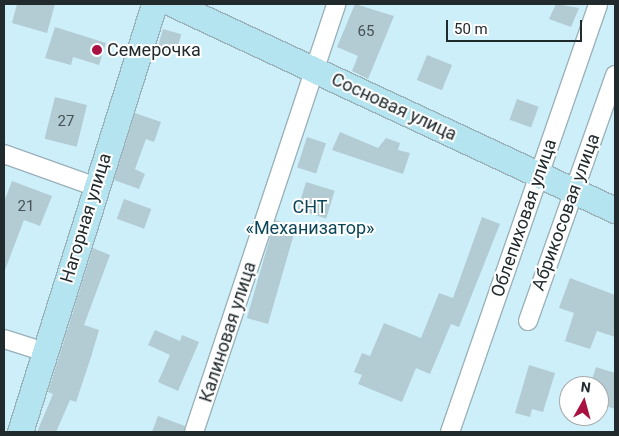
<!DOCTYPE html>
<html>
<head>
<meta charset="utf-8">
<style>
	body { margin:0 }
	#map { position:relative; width:619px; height:436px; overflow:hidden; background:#f1fbfe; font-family:Roboto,sans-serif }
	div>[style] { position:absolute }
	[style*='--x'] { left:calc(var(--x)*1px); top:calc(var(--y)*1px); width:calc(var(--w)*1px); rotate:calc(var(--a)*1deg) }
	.green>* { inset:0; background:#cdeffa }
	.building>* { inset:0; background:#b3cbd3; transform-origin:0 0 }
	.roads { filter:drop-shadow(1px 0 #9bb2ba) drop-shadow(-1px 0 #9bb2ba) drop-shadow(0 1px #9bb2ba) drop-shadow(0 -1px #9bb2ba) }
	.street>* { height:18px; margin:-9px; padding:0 9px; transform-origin:9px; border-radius:9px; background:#fff }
	.secondary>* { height:25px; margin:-12.5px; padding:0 12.5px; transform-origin:12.5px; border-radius:12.5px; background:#b3e4ef }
	.dots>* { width:14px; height:14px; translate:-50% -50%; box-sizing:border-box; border:2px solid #fff; border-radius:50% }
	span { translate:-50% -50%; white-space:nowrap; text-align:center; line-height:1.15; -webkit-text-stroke:4px #fff; paint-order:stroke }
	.number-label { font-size:15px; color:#465256 }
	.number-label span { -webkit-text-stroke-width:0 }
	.poi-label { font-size:18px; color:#212a2d }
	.left { translate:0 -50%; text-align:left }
	.street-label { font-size:18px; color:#212a2d }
	.park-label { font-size:18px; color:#0b4758 }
	.frame { position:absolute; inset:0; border:5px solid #212a2d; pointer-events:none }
	.north { position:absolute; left:559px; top:376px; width:50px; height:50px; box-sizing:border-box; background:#fff; border:1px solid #a6aaab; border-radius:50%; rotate:7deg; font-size:14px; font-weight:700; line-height:20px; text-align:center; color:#212a2d }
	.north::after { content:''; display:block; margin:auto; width:18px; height:22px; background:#a81141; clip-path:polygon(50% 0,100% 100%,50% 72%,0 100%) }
	.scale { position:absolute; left:446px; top:20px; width:136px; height:22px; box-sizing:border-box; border:2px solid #212a2d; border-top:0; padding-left:6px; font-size:15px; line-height:18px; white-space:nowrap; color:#212a2d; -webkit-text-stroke:4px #fff; paint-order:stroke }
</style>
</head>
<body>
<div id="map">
	<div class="green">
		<i style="clip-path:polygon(evenodd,4px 4px,615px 4px,615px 432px,4px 432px,4px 4px,569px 386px,599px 386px,599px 416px,569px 416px,569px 386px)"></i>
	</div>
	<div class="building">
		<i style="clip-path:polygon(17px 4px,55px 4px,47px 33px,12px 23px)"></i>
		<i style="clip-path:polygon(355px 4px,394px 16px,368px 79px,352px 71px,358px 56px,337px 47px)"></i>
		<i style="clip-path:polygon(556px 4px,579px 8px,571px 27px,549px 19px)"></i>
		<i style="clip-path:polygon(55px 27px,106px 43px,99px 65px,73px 57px,71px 65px,45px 58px)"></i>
		<i style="left:163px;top:29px;width:19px;height:20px;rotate:16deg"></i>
		<i style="left:427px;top:55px;width:27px;height:27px;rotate:22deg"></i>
		<i style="left:55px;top:97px;width:33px;height:43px;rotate:14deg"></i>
		<i style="left:517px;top:99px;width:23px;height:22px;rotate:20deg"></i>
		<i style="clip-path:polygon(135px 113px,161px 122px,154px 142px,146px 139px,135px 169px,145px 174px,139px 189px,114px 180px)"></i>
		<i style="clip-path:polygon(340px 132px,378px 148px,386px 138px,400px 143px,398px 150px,410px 153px,403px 174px,332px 150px)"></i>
		<i style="left:307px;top:137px;width:20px;height:32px;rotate:18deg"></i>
		<i style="clip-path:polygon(12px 181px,52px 196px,40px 226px,24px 220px,5px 270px,4px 202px)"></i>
		<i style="left:306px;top:182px;width:30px;height:29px;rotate:17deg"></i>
		<i style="left:124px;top:199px;width:29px;height:21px;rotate:20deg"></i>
		<i style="clip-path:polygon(482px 217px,500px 224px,459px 327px,451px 324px,430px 374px,416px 368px,402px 402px,358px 384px,362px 375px,354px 372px,362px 353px,370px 356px,384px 323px,421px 338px,439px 293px,453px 298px)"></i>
		<i style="left:275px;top:220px;width:22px;height:102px;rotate:16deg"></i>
		<i style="clip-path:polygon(93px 248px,110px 255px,84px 325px,99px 330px,91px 357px,76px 402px,70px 400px,56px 432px,37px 432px,53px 394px,48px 392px)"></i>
		<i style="clip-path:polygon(570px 278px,615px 295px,615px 337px,597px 331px,590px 349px,565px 341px,574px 313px,559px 308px)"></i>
		<i style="clip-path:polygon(155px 330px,180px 341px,182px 335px,199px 342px,178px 391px,158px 382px,170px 355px,148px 345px)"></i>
		<i style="clip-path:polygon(529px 365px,555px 373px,543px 412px,532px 409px,530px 417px,515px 413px)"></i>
		<i style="clip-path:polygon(596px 367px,615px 373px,615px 409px,599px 404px,599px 386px,590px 386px)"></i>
		<i style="clip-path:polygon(158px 416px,185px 426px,184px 432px,152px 432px)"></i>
	</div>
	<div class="roads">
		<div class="street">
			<i style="--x:4;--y:154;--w:98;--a:19.7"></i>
			<i style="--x:528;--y:321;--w:261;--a:-70.5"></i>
			<i style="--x:4;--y:339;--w:43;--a:17.6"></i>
			<i style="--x:194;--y:432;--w:451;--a:-71.6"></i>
			<i style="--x:450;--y:432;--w:453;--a:-70.9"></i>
		</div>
		<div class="secondary">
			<i style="--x:173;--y:4;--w:488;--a:25"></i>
			<i style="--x:20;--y:432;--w:448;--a:-72.6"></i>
		</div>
	</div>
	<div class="dots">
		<i style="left:97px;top:50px;background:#a81141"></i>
	</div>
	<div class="number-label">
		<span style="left:366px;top:32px">65</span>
		<span style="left:66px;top:122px">27</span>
		<span style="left:26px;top:207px">21</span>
	</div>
	<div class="poi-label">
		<span class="left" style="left:107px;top:50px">Семерочка</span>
	</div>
	<div class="street-label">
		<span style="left:394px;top:107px;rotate:25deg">Сосновая улица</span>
		<span style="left:566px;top:212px;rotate:-70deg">Абрикосовая улица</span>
		<span style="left:86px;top:218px;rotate:-73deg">Нагорная улица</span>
		<span style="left:524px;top:218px;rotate:-71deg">Облепиховая улица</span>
		<span style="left:228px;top:332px;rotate:-72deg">Калиновая улица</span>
	</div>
	<div class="park-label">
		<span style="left:310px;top:218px">СНТ<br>«Механизатор»</span>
	</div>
	<div class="frame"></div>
	<div class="north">N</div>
	<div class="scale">50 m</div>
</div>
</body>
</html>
